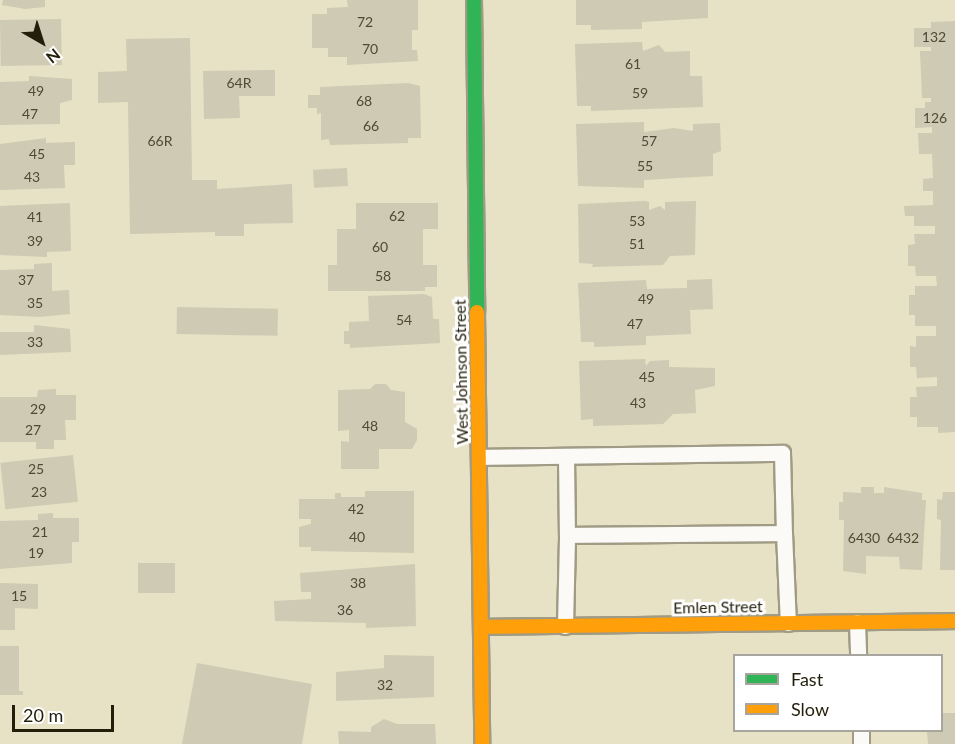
<!DOCTYPE html>
<html>
<head>
<meta charset="utf-8">
<style>
	body { margin:0 }
	#map { position:relative; width:955px; height:744px; overflow:hidden; background:#e7e1c5; font-family:Lato,sans-serif }
	div>[style] { position:absolute }
	[style*='--x'] { left:calc(var(--x)*1px); top:calc(var(--y)*1px); width:calc(var(--w)*1px); rotate:calc(var(--a)*1deg) }
	.building>* { inset:0; background:#cecab3; transform-origin:0 0 }
	.roads { filter:drop-shadow(2px 0 #a09b85) drop-shadow(-2px 0 #a09b85) drop-shadow(0 2px #a09b85) drop-shadow(0 -2px #a09b85) }
	.lane>* { height:15px; margin:-7.5px; padding:0 7.5px; transform-origin:7.5px; border-radius:7.5px; background:#fbfaf6 }
	.fast>* { height:14px; margin:-7px; padding:0 7px; transform-origin:7px; border-radius:7px; background:#30b455 }
	.slow>* { height:14px; margin:-7px; padding:0 7px; transform-origin:7px; border-radius:7px; background:#ff9f0a }
	span { translate:-50% -50%; white-space:nowrap; text-align:center; line-height:1.15; -webkit-text-stroke:6px #fff; paint-order:stroke }
	.number-label { font-size:14px; color:#4e4a35 }
	.number-label span { -webkit-text-stroke-width:0 }
	.street-label { font-size:16px; color:#221e0a }
	.legend { position:absolute; left:733px; top:654px; width:210px; height:78px; box-sizing:border-box; background:#fff; border:2px solid #a7a59d; margin:0; padding:8px 10px; list-style:none; font-size:18px; color:#221e0a }
	.legend li { display:flex; align-items:center; gap:12px; height:30px }
	.legend b { width:30px; border:2px solid #a7a59d }
	.north { position:absolute; left:12px; top:12px; width:60px; height:60px; -webkit-text-stroke:4px #fff; paint-order:stroke; rotate:141deg; font-size:16px; font-weight:700; line-height:24px; text-align:center; color:#221e0a }
	.north::after { content:''; display:block; margin:auto; width:21px; height:27px; background:#221e0a; clip-path:polygon(50% 0,100% 100%,50% 72%,0 100%) }
	.scale { position:absolute; left:12px; top:705px; width:102px; height:27px; box-sizing:border-box; border:3px solid #221e0a; border-top:0; padding-left:8px; font-size:18px; line-height:21px; white-space:nowrap; color:#221e0a; -webkit-text-stroke:4px #fff; paint-order:stroke }
</style>
</head>
<body>
<div id="map">
	<div class="building">
		<i style="clip-path:polygon(3px 0,45px 0,45px 7px,25px 9px,2px 5px)"></i>
		<i style="clip-path:polygon(347px 0,418px 0,418px 30px,412px 30px,412px 50px,417px 50px,418px 61px,347px 65px,347px 57px,328px 57px,328px 48px,312px 48px,312px 14px,327px 14px,327px 8px,348px 7px)"></i>
		<i style="clip-path:polygon(576px 0,708px 0,708px 18px,642px 22px,642px 29px,591px 30px,591px 25px,576px 25px)"></i>
		<i style="left:61px;top:19px;width:46px;height:61px;rotate:89deg"></i>
		<i style="clip-path:polygon(955px 21px,955px 432px,938px 433px,938px 427px,917px 427px,917px 417px,910px 417px,910px 397px,917px 397px,916px 387px,937px 386px,937px 377px,917px 378px,916px 367px,910px 367px,910px 346px,916px 347px,916px 336px,936px 336px,936px 326px,915px 326px,915px 315px,909px 315px,909px 295px,915px 295px,915px 286px,937px 286px,936px 276px,916px 276px,915px 266px,908px 266px,908px 245px,915px 244px,914px 234px,935px 234px,935px 226px,914px 226px,914px 216px,905px 216px,904px 206px,933px 205px,933px 191px,923px 191px,923px 179px,933px 178px,932px 154px,919px 154px,918px 133px,932px 133px,932px 127px,915px 128px,915px 108px,925px 108px,925px 102px,931px 102px,931px 98px,922px 98px,920px 51px,931px 51px,931px 47px,914px 47px,914px 28px,931px 28px,931px 22px)"></i>
		<i style="clip-path:polygon(190px 38px,192px 180px,217px 180px,217px 189px,292px 184px,293px 223px,244px 224px,244px 236px,215px 236px,215px 232px,130px 234px,128px 102px,98px 103px,98px 72px,127px 71px,126px 39px)"></i>
		<i style="clip-path:polygon(642px 42px,643px 51px,659px 45px,665px 52px,690px 51px,690px 76px,702px 76px,703px 107px,591px 111px,591px 106px,577px 106px,575px 44px)"></i>
		<i style="clip-path:polygon(275px 70px,275px 96px,239px 96px,240px 118px,204px 119px,203px 71px)"></i>
		<i style="clip-path:polygon(29px 76px,72px 79px,72px 100px,60px 103px,60px 124px,0 125px,0 82px,29px 81px)"></i>
		<i style="clip-path:polygon(408px 83px,420px 86px,421px 138px,408px 138px,408px 143px,330px 145px,329px 139px,321px 140px,321px 113px,317px 114px,317px 108px,308px 108px,308px 95px,320px 95px,320px 87px)"></i>
		<i style="clip-path:polygon(644px 122px,644px 132px,674px 128px,693px 131px,693px 124px,720px 123px,721px 151px,713px 154px,713px 176px,644px 180px,644px 188px,578px 186px,576px 124px)"></i>
		<i style="clip-path:polygon(46px 138px,46px 143px,75px 142px,75px 165px,64px 165px,65px 188px,0 190px,0 144px)"></i>
		<i style="left:347px;top:168px;width:18px;height:34px;rotate:87deg"></i>
		<i style="clip-path:polygon(645px 201px,649px 202px,649px 210px,660px 206px,665px 210px,665px 202px,696px 201px,695px 255px,670px 256px,663px 265px,592px 267px,593px 264px,579px 263px,578px 204px)"></i>
		<i style="clip-path:polygon(70px 203px,71px 251px,47px 252px,47px 257px,0 255px,0 206px)"></i>
		<i style="clip-path:polygon(356px 203px,438px 203px,438px 229px,423px 229px,423px 265px,437px 265px,437px 287px,425px 287px,425px 291px,328px 291px,328px 265px,337px 265px,337px 229px,356px 229px)"></i>
		<i style="clip-path:polygon(52px 263px,52px 291px,69px 290px,70px 314px,39px 317px,0 315px,0 270px,34px 269px,34px 264px)"></i>
		<i style="clip-path:polygon(712px 279px,713px 309px,690px 310px,691px 334px,646px 336px,646px 345px,594px 347px,594px 342px,581px 342px,578px 283px,646px 280px,647px 289px,687px 288px,687px 280px)"></i>
		<i style="clip-path:polygon(424px 294px,432px 297px,433px 319px,439px 319px,440px 343px,350px 348px,350px 344px,344px 344px,344px 331px,349px 331px,349px 322px,369px 321px,368px 296px)"></i>
		<i style="left:177px;top:307px;width:101px;height:27px;rotate:1deg"></i>
		<i style="clip-path:polygon(34px 325px,70px 329px,71px 352px,0 355px,0 332px,34px 332px)"></i>
		<i style="clip-path:polygon(645px 359px,646px 366px,650px 361px,669px 360px,669px 367px,715px 368px,715px 386px,695px 390px,696px 413px,673px 414px,663px 424px,593px 426px,593px 419px,581px 420px,579px 361px)"></i>
		<i style="clip-path:polygon(375px 384px,386px 384px,391px 390px,405px 392px,405px 422px,417px 429px,417px 440px,412px 449px,379px 449px,379px 469px,341px 469px,341px 441px,349px 442px,349px 430px,338px 431px,338px 390px,370px 389px)"></i>
		<i style="clip-path:polygon(56px 389px,56px 395px,76px 395px,76px 420px,65px 420px,66px 440px,54px 440px,54px 449px,36px 449px,36px 442px,0 442px,0 397px,37px 397px,38px 390px)"></i>
		<i style="left:73px;top:455px;width:47px;height:73px;rotate:84deg"></i>
		<i style="clip-path:polygon(861px 487px,874px 487px,874px 493px,884px 493px,884px 487px,922px 493px,922px 500px,926px 500px,922px 570px,900px 569px,899px 557px,866px 556px,866px 574px,843px 571px,844px 520px,839px 520px,839px 502px,843px 502px,843px 492px,861px 493px)"></i>
		<i style="clip-path:polygon(365px 491px,414px 491px,414px 553px,311px 551px,311px 547px,299px 547px,299px 527px,311px 524px,311px 519px,299px 519px,299px 499px,335px 499px,335px 493px,341px 493px,341px 497px,365px 497px)"></i>
		<i style="clip-path:polygon(943px 492px,955px 492px,955px 570px,940px 570px,941px 520px,937px 519px,937px 499px,942px 500px)"></i>
		<i style="clip-path:polygon(53px 513px,53px 518px,79px 518px,79px 542px,72px 542px,72px 563px,0 569px,0 521px,38px 520px,38px 514px)"></i>
		<i style="left:138px;top:563px;width:37px;height:30px"></i>
		<i style="clip-path:polygon(415px 564px,416px 626px,366px 628px,366px 623px,275px 621px,274px 601px,311px 599px,311px 592px,301px 592px,300px 573px)"></i>
		<i style="clip-path:polygon(0 583px,38px 584px,38px 609px,15px 608px,15px 630px,0 630px)"></i>
		<i style="clip-path:polygon(0 646px,19px 646px,19px 691px,23px 691px,23px 695px,0 695px)"></i>
		<i style="clip-path:polygon(384px 655px,434px 656px,434px 697px,336px 701px,336px 672px,384px 668px)"></i>
		<i style="clip-path:polygon(197px 663px,312px 684px,302px 744px,182px 744px)"></i>
		<i style="clip-path:polygon(942px 713px,955px 713px,955px 744px,928px 744px,927px 731px,942px 730px)"></i>
		<i style="clip-path:polygon(384px 719px,397px 724px,435px 724px,436px 744px,339px 744px,338px 731px,371px 732px,371px 727px)"></i>
	</div>
	<div class="roads">
		<div class="lane">
			<i style="--x:566;--y:456;--w:79;--a:89.3"></i>
			<i style="--x:567;--y:535;--w:217;--a:-0.5"></i>
			<i style="--x:784;--y:533;--w:90;--a:87.5"></i>
			<i style="--x:479;--y:457;--w:303;--a:-0.8"></i>
			<i style="--x:782;--y:453;--w:80;--a:88.6"></i>
			<i style="--x:857;--y:622;--w:34;--a:88"></i>
			<i style="--x:565;--y:626;--w:91;--a:-88.7"></i>
			<i style="--x:861;--y:730;--w:14;--a:90"></i>
		</div>
		<div class="fast">
			<i style="--x:474;--y:0;--w:312;--a:89.4"></i>
		</div>
		<div class="slow">
			<i style="--x:477;--y:312;--w:432;--a:89.3"></i>
			<i style="--x:481;--y:627;--w:474;--a:-0.7"></i>
		</div>
	</div>
	<div class="number-label">
		<span style="left:365px;top:22px">72</span>
		<span style="left:934px;top:37px">132</span>
		<span style="left:370px;top:49px">70</span>
		<span style="left:633px;top:64px">61</span>
		<span style="left:239px;top:83px">64R</span>
		<span style="left:36px;top:91px">49</span>
		<span style="left:640px;top:93px">59</span>
		<span style="left:364px;top:101px">68</span>
		<span style="left:30px;top:114px">47</span>
		<span style="left:935px;top:118px">126</span>
		<span style="left:371px;top:126px">66</span>
		<span style="left:160px;top:141px">66R</span>
		<span style="left:649px;top:141px">57</span>
		<span style="left:37px;top:154px">45</span>
		<span style="left:645px;top:166px">55</span>
		<span style="left:32px;top:177px">43</span>
		<span style="left:397px;top:216px">62</span>
		<span style="left:35px;top:217px">41</span>
		<span style="left:637px;top:221px">53</span>
		<span style="left:35px;top:241px">39</span>
		<span style="left:637px;top:244px">51</span>
		<span style="left:380px;top:247px">60</span>
		<span style="left:383px;top:276px">58</span>
		<span style="left:26px;top:280px">37</span>
		<span style="left:646px;top:299px">49</span>
		<span style="left:35px;top:303px">35</span>
		<span style="left:404px;top:320px">54</span>
		<span style="left:635px;top:324px">47</span>
		<span style="left:35px;top:342px">33</span>
		<span style="left:647px;top:377px">45</span>
		<span style="left:638px;top:403px">43</span>
		<span style="left:38px;top:409px">29</span>
		<span style="left:370px;top:426px">48</span>
		<span style="left:33px;top:430px">27</span>
		<span style="left:36px;top:469px">25</span>
		<span style="left:39px;top:492px">23</span>
		<span style="left:356px;top:509px">42</span>
		<span style="left:40px;top:532px">21</span>
		<span style="left:357px;top:537px">40</span>
		<span style="left:864px;top:538px">6430</span>
		<span style="left:903px;top:538px">6432</span>
		<span style="left:36px;top:553px">19</span>
		<span style="left:358px;top:583px">38</span>
		<span style="left:19px;top:596px">15</span>
		<span style="left:345px;top:610px">36</span>
		<span style="left:385px;top:685px">32</span>
	</div>
	<div class="street-label">
		<span style="left:461px;top:372px;rotate:-91deg">West Johnson Street</span>
		<span style="left:718px;top:607px;rotate:-1deg">Emlen Street</span>
	</div>
	<ul class="legend">
	<li><b style="height:8px;background:#30b455"></b>Fast</li>
	<li><b style="height:8px;background:#ff9f0a"></b>Slow</li>
	</ul>
	<div class="north">N</div>
	<div class="scale">20 m</div>
</div>
</body>
</html>
